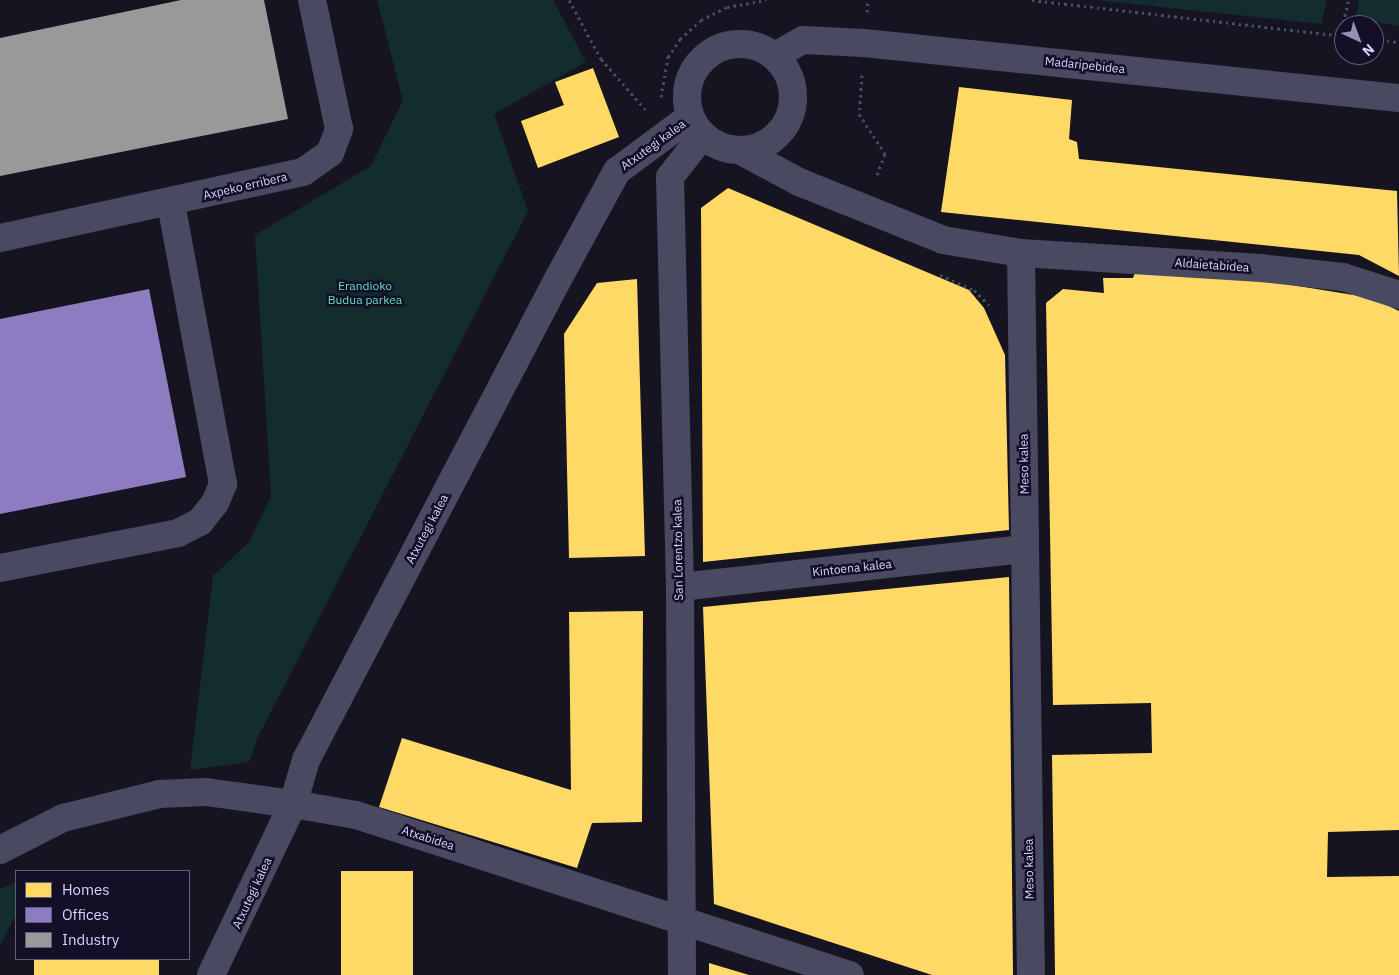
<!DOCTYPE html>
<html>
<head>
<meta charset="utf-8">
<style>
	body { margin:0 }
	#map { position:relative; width:1399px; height:975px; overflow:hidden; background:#161421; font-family:"IBM Plex Sans",sans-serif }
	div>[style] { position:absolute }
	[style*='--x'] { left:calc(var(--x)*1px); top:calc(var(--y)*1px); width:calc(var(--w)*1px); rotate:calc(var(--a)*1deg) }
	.green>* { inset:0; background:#132c2d }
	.homes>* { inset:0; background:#ffd966; transform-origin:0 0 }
	.offices>* { inset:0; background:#8e7cc3 }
	.industry>* { inset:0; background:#999 }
	.path>* { height:3px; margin-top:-1.5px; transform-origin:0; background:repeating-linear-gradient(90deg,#44505f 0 2.5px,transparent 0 6.5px) }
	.minor>* { height:28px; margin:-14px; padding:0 14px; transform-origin:14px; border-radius:14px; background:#4a4962 }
	.minor>.ring { margin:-14px; padding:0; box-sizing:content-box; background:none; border:28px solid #4a4962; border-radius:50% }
	span { translate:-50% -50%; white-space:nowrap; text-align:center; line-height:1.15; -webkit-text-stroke:5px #130f26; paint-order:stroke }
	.street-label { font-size:12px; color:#d9d4ff }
	.park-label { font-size:12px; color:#5fe0c0 }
	.legend { position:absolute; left:15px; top:870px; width:175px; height:90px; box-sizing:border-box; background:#130f26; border:1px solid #625e7d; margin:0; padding:6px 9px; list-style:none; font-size:15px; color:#d9d4ff }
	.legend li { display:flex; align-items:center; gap:10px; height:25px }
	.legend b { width:25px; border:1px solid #625e7d }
	.north { position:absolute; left:1334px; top:15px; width:50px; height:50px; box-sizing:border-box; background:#130f26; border:1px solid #625e7d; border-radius:50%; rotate:137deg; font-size:14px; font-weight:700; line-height:20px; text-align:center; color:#d9d4ff }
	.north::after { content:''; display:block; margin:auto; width:18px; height:22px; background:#9591b1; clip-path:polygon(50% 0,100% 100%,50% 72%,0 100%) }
</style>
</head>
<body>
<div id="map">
	<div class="green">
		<i style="clip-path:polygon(377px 0,553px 0,586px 62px,494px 114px,528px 211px,258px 737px,249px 762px,190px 770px,213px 576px,249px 542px,271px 496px,255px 235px,371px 166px,403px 100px)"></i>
		<i style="clip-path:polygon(1095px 0,1327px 0,1321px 24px)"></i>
		<i style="clip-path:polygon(1359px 0,1399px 0,1399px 26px,1356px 19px)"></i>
		<i style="clip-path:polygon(16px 882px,16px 914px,0 946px,0 889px)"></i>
	</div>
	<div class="homes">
		<i style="clip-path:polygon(593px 68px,619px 137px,538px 168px,521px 121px,564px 105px,555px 82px)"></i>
		<i style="clip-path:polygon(959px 87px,1072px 100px,1069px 139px,1077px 142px,1079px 159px,1397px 191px,1399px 276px,1359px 255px,941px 212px)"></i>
		<i style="clip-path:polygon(728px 188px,969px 290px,984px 308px,1005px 355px,1009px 530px,703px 562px,701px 208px)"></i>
		<i style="clip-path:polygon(1136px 270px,1261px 280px,1372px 298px,1399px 311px,1399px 830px,1328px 832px,1327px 877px,1399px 876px,1399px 975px,1055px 975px,1052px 755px,1152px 753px,1151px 703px,1053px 705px,1046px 303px,1063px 289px,1104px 293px,1103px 278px,1133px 278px)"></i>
		<i style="clip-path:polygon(637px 279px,645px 556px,569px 558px,564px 334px,597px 283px)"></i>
		<i style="clip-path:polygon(1009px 577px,1013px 975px,932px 975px,714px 904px,703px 607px)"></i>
		<i style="clip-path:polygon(643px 611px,642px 822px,592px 823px,577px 868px,379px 807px,402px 738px,571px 790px,569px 612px)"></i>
		<i style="left:341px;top:871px;width:72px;height:104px"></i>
		<i style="left:34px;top:959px;width:125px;height:18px"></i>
		<i style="clip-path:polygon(709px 963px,749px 975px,709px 975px)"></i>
	</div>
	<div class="offices">
		<i style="clip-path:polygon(149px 289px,186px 477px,0 514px,0 319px)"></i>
	</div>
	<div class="industry">
		<i style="clip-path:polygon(181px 0,264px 0,288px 119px,0 176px,0 38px)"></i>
	</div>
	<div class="path">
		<i style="--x:569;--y:0;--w:67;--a:61.5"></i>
		<i style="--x:601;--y:59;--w:67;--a:48.7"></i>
		<i style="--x:1032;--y:0;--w:314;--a:6.6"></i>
		<i style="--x:867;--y:12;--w:12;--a:-85"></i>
		<i style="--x:1340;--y:35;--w:36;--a:-76"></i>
		<i style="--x:1374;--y:39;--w:25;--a:7"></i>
		<i style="--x:862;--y:75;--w:39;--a:94"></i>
		<i style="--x:859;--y:114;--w:48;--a:57"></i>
		<i style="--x:885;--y:154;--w:25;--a:111"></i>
		<i style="--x:661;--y:97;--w:41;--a:-80.1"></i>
		<i style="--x:668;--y:57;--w:22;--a:-56"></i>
		<i style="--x:680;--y:39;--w:28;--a:-42"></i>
		<i style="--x:701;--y:20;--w:29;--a:-27"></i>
		<i style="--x:727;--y:7;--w:40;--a:-10"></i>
		<i style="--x:940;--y:275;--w:37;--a:24"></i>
		<i style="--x:974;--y:290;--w:21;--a:45"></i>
	</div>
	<div class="minor">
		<i class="ring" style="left:687px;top:44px;width:78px;height:78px"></i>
		<i style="--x:775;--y:56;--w:32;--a:-30"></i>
		<i style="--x:803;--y:40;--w:61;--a:2.8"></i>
		<i style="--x:864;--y:43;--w:538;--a:5.87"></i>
		<i style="--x:741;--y:151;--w:66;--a:28.1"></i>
		<i style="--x:799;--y:182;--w:155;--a:21.9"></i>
		<i style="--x:943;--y:240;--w:79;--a:9.5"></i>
		<i style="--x:1021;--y:253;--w:240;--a:3.6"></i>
		<i style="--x:1261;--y:268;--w:82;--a:6.3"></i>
		<i style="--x:1343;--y:277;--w:59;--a:17.8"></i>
		<i style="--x:0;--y:238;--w:310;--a:-12.3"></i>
		<i style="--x:303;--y:172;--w:33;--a:-35"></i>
		<i style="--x:330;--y:153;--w:26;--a:-69"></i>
		<i style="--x:339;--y:129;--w:132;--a:-101.8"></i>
		<i style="--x:1021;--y:253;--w:722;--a:89.21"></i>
		<i style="--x:0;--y:568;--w:181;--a:-11.1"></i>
		<i style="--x:178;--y:533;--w:25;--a:-27"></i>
		<i style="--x:200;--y:522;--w:24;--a:-52"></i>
		<i style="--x:215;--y:503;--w:21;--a:-67"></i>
		<i style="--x:223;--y:484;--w:286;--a:-100.5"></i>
		<i style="--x:680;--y:587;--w:347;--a:-6.3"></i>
		<i style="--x:0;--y:850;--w:71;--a:-26.9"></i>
		<i style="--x:63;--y:818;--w:99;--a:-14"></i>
		<i style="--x:159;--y:794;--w:47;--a:-2.4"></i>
		<i style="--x:206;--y:792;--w:88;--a:7.9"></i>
		<i style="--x:293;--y:804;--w:64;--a:9.9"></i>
		<i style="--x:356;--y:815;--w:519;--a:17.95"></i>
		<i style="--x:211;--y:975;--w:190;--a:-64.4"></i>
		<i style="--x:293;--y:804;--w:46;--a:-73.5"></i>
		<i style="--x:306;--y:760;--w:543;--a:-62.35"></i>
		<i style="--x:558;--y:279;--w:123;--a:-61.4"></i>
		<i style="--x:617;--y:171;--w:91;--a:-36.5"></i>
		<i style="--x:682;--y:975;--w:388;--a:-90.3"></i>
		<i style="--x:680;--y:587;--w:410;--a:-91.4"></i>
		<i style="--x:670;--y:177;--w:52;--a:-52"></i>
	</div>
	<div class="street-label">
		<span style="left:1085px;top:65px;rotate:6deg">Madaripebidea</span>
		<span style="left:653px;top:145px;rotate:-36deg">Atxutegi kalea</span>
		<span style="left:245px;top:186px;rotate:-13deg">Axpeko erribera</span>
		<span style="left:1212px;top:265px;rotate:4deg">Aldaietabidea</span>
		<span style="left:1024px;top:464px;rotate:-91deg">Meso kalea</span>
		<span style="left:427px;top:529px;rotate:-62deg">Atxutegi kalea</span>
		<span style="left:678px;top:550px;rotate:-91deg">San Lorentzo kalea</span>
		<span style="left:852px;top:568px;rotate:-6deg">Kintoena kalea</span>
		<span style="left:428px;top:838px;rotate:18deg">Atxabidea</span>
		<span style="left:1029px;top:869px;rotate:-91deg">Meso kalea</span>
		<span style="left:252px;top:893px;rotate:-65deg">Atxutegi kalea</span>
	</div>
	<div class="park-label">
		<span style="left:365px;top:293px">Erandioko<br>Budua parkea</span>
	</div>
	<ul class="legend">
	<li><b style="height:14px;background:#ffd966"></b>Homes</li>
	<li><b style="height:14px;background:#8e7cc3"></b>Offices</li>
	<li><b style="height:14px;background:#999"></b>Industry</li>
	</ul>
	<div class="north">N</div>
</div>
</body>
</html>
